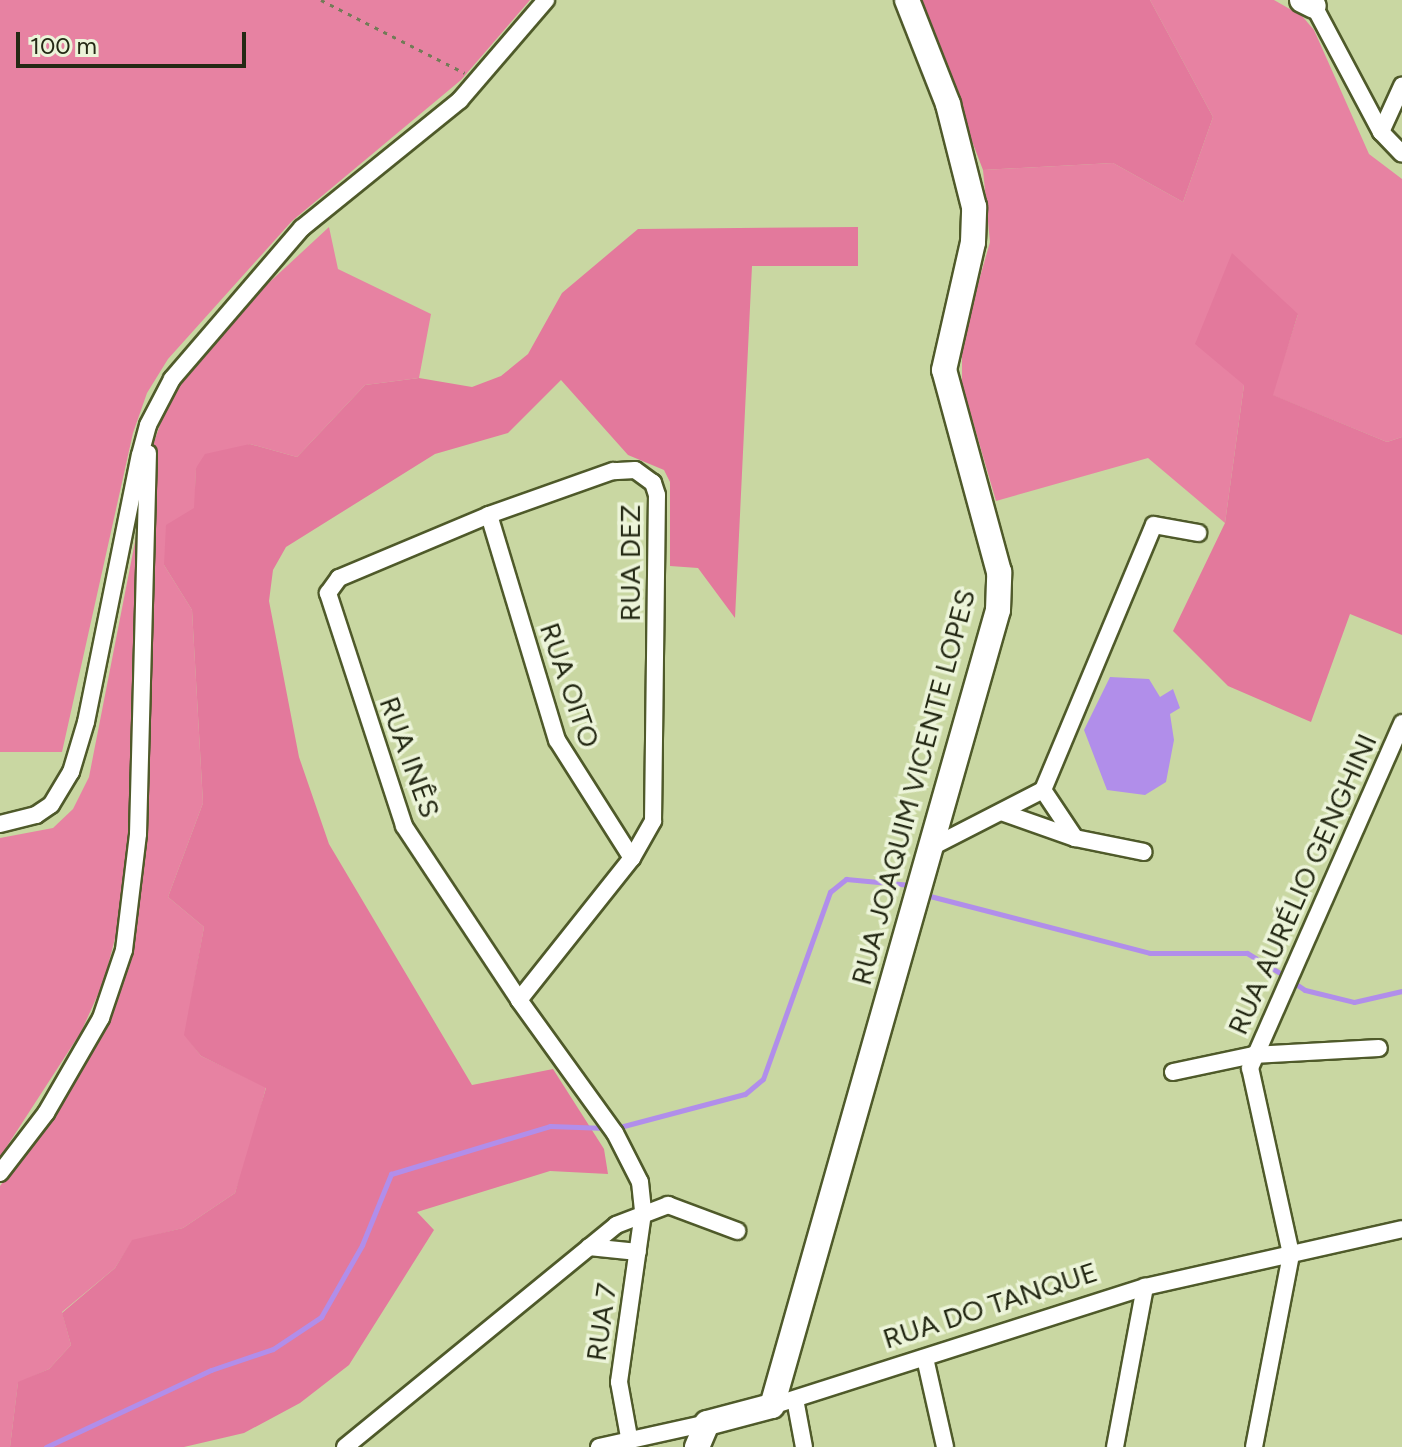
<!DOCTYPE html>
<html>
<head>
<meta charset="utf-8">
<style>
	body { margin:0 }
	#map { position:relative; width:1402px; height:1447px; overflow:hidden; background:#c9d7a2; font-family:Figtree,sans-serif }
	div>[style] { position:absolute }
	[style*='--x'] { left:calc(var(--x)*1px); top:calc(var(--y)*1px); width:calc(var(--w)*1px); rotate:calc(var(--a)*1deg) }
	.green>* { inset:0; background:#e782a2 }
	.forest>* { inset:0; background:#e3799c }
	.water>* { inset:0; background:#b18eea }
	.stream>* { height:5px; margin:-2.5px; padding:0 2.5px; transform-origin:2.5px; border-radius:2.5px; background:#b18eea }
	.path>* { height:3px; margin-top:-1.5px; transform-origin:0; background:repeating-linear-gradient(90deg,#727b57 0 4px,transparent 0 10px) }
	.roads { filter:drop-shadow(2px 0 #4f5a2a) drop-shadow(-2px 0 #4f5a2a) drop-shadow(0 2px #4f5a2a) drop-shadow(0 -2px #4f5a2a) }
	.street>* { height:16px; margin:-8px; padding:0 8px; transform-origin:8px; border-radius:8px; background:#fff }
	.secondary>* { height:24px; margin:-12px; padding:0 12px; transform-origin:12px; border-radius:12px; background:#fff }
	span { translate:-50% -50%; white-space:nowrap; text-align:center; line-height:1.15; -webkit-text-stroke:7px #ecf4d9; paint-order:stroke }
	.street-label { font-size:28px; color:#242914 }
	.scale { position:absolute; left:16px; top:32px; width:230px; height:36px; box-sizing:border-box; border:4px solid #242914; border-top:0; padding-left:10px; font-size:24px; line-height:28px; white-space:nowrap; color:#242914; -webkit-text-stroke:6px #ecf4d9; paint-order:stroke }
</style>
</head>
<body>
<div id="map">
	<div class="green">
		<i style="clip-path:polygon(0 0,530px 0,461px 80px,292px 221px,168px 359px,147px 393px,133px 433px,62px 752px,0 752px)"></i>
		<i style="clip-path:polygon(1150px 0,1274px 0,1302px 16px,1314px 30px,1369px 154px,1402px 179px,1402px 437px,1387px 442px,1272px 395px,1298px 314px,1244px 385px,1225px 523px,1148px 458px,996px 501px,962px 384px,962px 340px,990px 242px,983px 170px,1113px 163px,1183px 202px,1213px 117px)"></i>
		<i style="clip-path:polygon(329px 227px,338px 269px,431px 314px,419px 378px,365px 385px,297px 457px,250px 444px,196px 468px,195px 508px,164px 565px,192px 610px,203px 803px,168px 897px,204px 927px,185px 1035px,201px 1056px,266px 1087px,251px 1146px,235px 1193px,183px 1228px,132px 1241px,115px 1268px,62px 1312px,71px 1345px,49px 1369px,18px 1383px,10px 1447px,0 1447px,0 1186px,60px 1104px,95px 1044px,118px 994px,134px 941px,143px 876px,155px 565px,154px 442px,168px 402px,191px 367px,246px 304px)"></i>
		<i style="clip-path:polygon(142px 506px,142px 619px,128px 860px,119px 923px,104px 981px,81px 1032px,0 1157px,0 838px,53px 828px,73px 809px,89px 777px)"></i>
	</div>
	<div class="forest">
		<i style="clip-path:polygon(918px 0,1150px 0,1213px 117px,1183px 202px,1113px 163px,983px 170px)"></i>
		<i style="clip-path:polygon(858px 227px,858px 266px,752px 266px,735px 618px,698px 568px,670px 566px,670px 482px,664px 470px,628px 455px,561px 380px,508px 433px,435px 454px,286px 547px,273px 570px,269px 601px,299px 757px,329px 844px,472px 1085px,553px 1069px,604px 1149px,608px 1174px,550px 1171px,417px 1212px,434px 1230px,349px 1365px,300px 1403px,244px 1433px,184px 1447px,10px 1447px,18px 1382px,49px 1369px,71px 1345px,62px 1313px,115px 1268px,132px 1240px,183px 1228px,235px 1193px,266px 1088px,201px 1056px,184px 1035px,204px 927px,168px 897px,203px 803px,192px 610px,164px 565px,166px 525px,194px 508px,196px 468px,205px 454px,250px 444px,297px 457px,365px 385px,419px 378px,472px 387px,501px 376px,528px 354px,562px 293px,638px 229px)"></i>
		<i style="clip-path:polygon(1232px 253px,1298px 314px,1273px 395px,1387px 442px,1402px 437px,1402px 635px,1350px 614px,1311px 722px,1228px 686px,1173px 631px,1225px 523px,1244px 385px,1195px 344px)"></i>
	</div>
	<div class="water">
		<i style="clip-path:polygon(1110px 677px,1149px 679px,1160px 697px,1173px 689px,1180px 708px,1170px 714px,1174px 740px,1166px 782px,1145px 795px,1107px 790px,1084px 730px)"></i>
	</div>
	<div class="stream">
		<i style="--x:926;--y:895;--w:231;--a:14.5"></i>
		<i style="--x:1150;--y:953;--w:97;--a:0"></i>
		<i style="--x:1247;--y:953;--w:44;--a:31.2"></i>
		<i style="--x:1293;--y:982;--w:14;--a:34"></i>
		<i style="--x:1305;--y:990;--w:50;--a:13.8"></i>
		<i style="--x:1354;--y:1002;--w:49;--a:-12.9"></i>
		<i style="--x:616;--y:1128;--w:133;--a:-14.8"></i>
		<i style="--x:745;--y:1094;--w:23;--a:-40"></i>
		<i style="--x:763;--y:1079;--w:199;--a:-70.3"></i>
		<i style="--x:830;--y:892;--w:21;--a:-39"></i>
		<i style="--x:846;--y:879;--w:65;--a:5.3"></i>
		<i style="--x:46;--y:1447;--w:182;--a:-25"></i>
		<i style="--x:211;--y:1370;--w:65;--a:-18.7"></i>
		<i style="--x:273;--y:1349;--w:58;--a:-33.7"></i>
		<i style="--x:321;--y:1317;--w:83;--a:-60.3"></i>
		<i style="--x:362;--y:1245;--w:77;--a:-67.8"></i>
		<i style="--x:391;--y:1174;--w:166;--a:-16.8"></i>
		<i style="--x:550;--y:1126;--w:56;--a:2"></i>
	</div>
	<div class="path">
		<i style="--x:321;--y:0;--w:161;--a:26.9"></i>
	</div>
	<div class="roads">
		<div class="street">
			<i style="--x:1316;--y:0;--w:6;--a:108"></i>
			<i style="--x:1314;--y:6;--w:143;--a:62"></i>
			<i style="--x:1381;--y:132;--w:30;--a:46"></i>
			<i style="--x:1381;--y:132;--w:51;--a:-65.5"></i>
			<i style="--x:489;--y:515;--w:235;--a:73.2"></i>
			<i style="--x:557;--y:740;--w:140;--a:57.6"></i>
			<i style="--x:1043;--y:790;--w:58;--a:56.3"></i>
			<i style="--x:1075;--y:838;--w:70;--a:11.5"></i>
			<i style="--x:1004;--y:813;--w:75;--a:19.4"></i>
			<i style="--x:0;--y:824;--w:37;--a:-14"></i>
			<i style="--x:36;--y:815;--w:18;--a:-34"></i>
			<i style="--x:51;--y:805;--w:39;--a:-59"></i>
			<i style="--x:71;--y:772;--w:52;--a:-73.3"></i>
			<i style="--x:86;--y:722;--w:272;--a:-78.6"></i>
			<i style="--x:140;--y:455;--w:31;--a:-75"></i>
			<i style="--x:148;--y:425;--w:52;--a:-62.4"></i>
			<i style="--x:172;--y:379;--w:199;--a:-49.3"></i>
			<i style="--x:302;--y:228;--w:203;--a:-39"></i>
			<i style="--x:460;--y:100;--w:132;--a:-49.3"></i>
			<i style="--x:928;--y:849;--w:129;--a:-27.2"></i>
			<i style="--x:1043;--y:790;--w:287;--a:-67.3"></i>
			<i style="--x:1154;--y:525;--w:45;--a:10.3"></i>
			<i style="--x:519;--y:1000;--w:181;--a:-51.5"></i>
			<i style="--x:632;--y:858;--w:43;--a:-60.4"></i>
			<i style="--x:653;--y:821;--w:326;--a:-89.3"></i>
			<i style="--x:657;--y:495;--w:13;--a:-108"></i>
			<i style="--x:653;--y:483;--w:22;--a:-144"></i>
			<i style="--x:635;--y:470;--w:22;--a:177"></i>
			<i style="--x:613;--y:471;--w:132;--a:160.5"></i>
			<i style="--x:489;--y:515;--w:163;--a:157.2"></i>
			<i style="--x:339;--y:578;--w:19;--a:126"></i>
			<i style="--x:328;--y:593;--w:245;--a:71.9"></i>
			<i style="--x:404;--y:826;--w:209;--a:56.5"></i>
			<i style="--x:519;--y:1000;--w:164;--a:54.2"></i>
			<i style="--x:615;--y:1133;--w:55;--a:63"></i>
			<i style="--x:640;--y:1182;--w:31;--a:84"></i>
			<i style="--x:643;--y:1213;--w:171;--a:98.1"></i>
			<i style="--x:619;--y:1382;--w:56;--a:79.7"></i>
			<i style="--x:1173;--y:1072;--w:82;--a:-12"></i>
			<i style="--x:1253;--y:1055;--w:126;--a:-3.2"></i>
			<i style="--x:0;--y:1173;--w:76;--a:-52.5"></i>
			<i style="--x:46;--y:1113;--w:110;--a:-59.9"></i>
			<i style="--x:101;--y:1018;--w:72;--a:-71.3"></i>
			<i style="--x:124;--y:950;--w:117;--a:-83.1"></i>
			<i style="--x:138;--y:834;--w:381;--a:-88.5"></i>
			<i style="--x:589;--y:1247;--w:49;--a:5.8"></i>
			<i style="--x:925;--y:1358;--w:91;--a:77.3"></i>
			<i style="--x:795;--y:1399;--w:49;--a:79.4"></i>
			<i style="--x:772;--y:1406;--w:392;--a:-17.7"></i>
			<i style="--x:1145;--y:1287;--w:263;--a:-12.7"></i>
			<i style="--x:345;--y:1447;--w:350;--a:-39.3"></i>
			<i style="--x:616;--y:1225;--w:56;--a:-21"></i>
			<i style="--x:668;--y:1205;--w:74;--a:20.6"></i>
			<i style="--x:599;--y:1447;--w:111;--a:-12.5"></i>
			<i style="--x:1115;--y:1447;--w:163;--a:-79.4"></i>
			<i style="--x:1254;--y:1447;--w:197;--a:-79.1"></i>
			<i style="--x:1291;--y:1254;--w:190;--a:-102.4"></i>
			<i style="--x:1250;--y:1068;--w:377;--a:-66.2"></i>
		</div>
		<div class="secondary">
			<i style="--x:1302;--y:0;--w:13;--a:27"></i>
			<i style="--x:697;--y:1447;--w:26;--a:-67"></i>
			<i style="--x:707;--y:1423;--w:67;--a:-14.7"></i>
			<i style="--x:772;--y:1406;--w:827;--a:-74.15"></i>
			<i style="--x:998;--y:610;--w:38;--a:-88"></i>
			<i style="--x:999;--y:572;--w:209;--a:-105.2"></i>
			<i style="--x:944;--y:370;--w:131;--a:-77.2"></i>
			<i style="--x:973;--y:242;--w:35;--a:-88"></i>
			<i style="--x:974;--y:207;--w:106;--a:-104.2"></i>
			<i style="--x:948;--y:104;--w:112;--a:-111.5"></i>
		</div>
	</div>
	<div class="street-label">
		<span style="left:630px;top:563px;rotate:-90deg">RUA DEZ</span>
		<span style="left:570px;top:685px;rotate:71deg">RUA OITO</span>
		<span style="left:410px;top:757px;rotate:70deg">RUA INÊS</span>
		<span style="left:913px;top:787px;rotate:-75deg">RUA JOAQUIM VICENTE LOPES</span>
		<span style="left:1302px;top:884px;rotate:-66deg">RUA AURÉLIO GENGHINI</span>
		<span style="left:990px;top:1305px;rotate:-18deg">RUA DO TANQUE</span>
		<span style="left:601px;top:1322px;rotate:-82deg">RUA 7</span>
	</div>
	<div class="scale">100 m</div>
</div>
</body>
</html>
